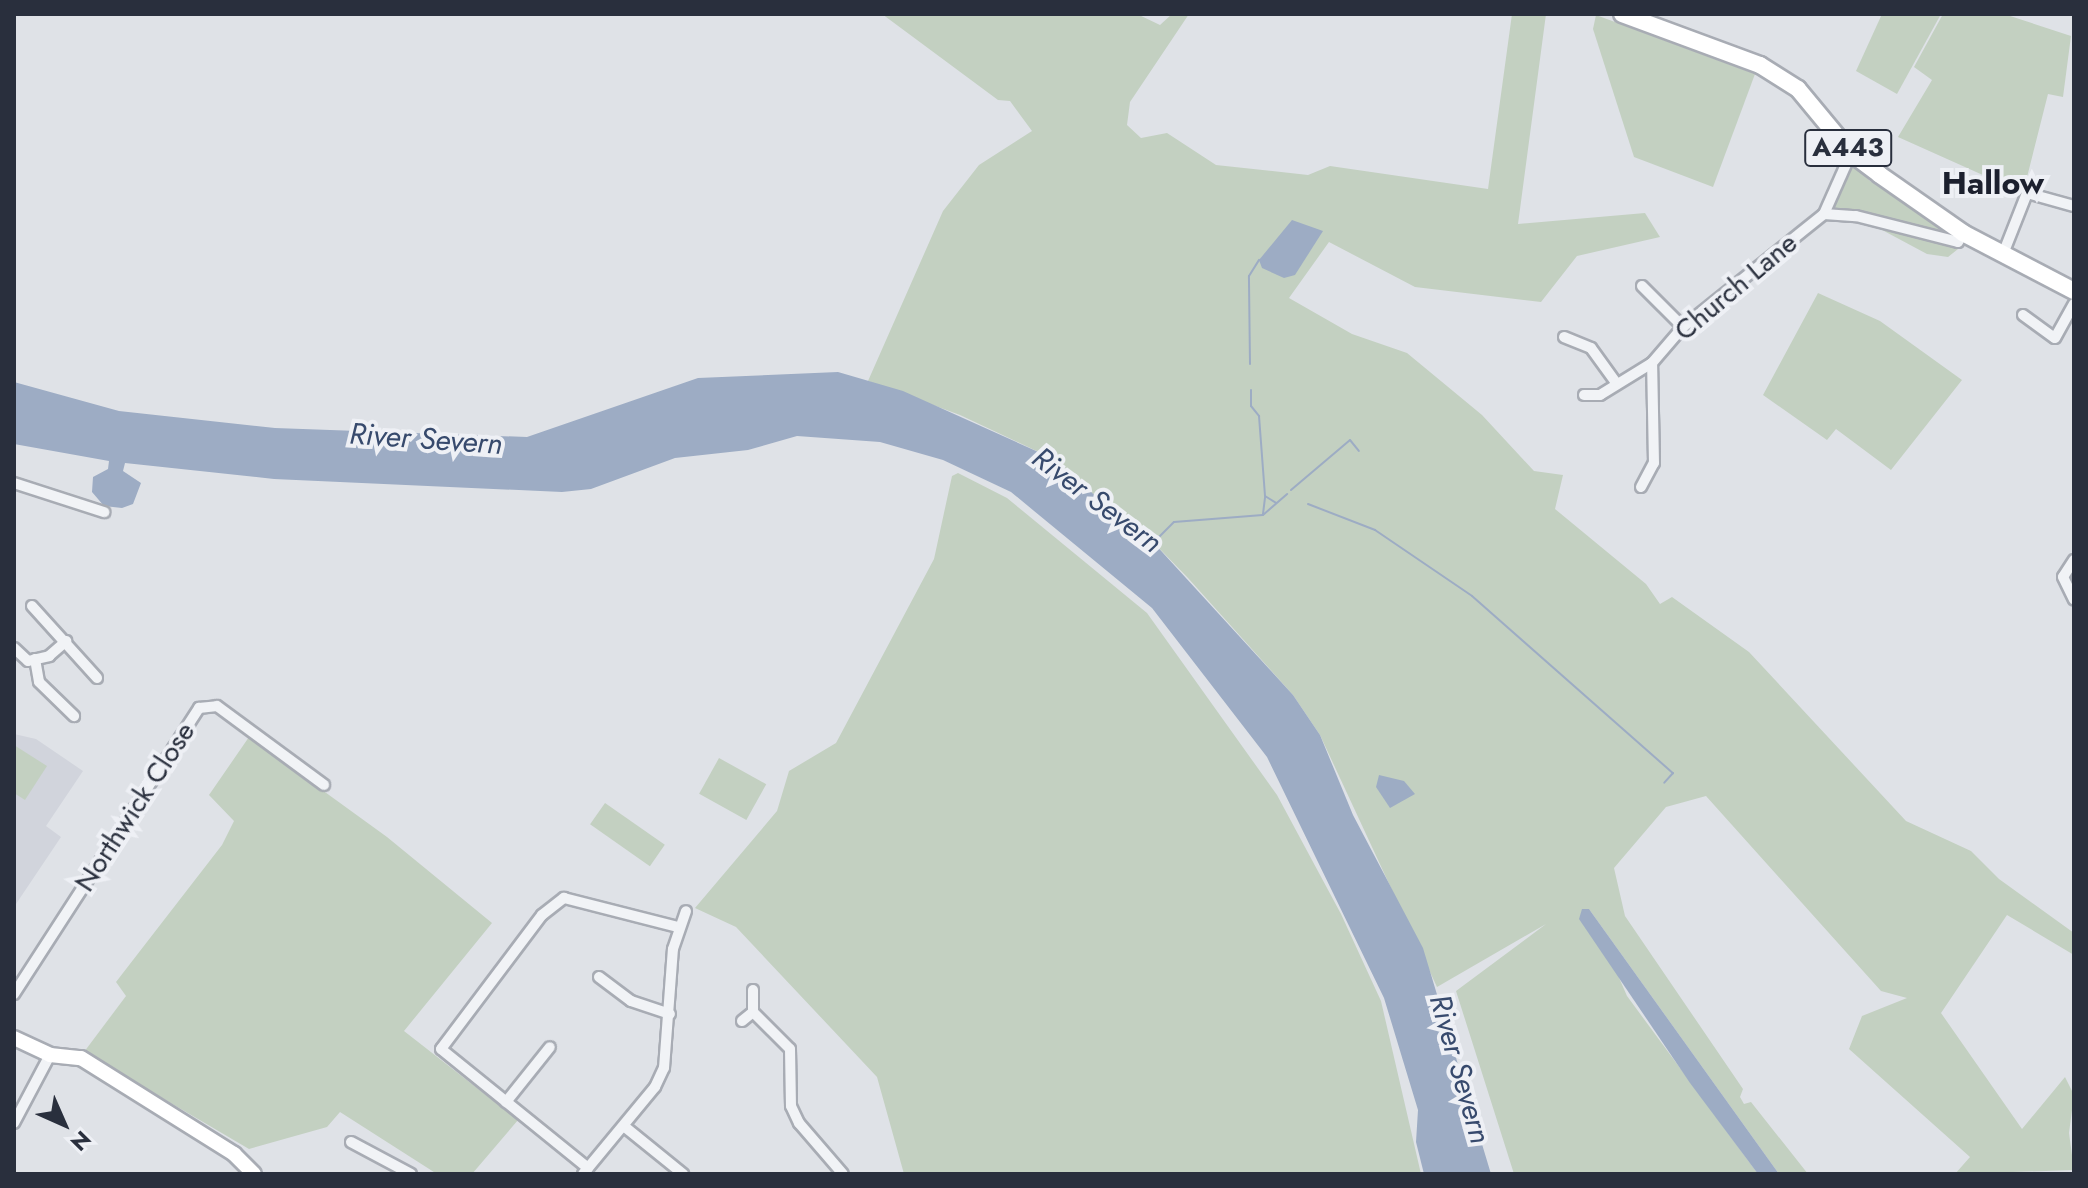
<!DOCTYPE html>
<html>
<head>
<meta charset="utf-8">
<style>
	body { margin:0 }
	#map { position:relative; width:2088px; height:1188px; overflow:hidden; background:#dfe2e7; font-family:Jost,sans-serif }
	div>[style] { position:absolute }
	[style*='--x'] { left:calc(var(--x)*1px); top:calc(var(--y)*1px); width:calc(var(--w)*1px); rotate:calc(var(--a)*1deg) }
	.built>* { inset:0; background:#d1d4dc }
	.green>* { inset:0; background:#c3d0c1; transform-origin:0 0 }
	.water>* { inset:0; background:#9dacc4 }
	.stream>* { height:2px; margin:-1px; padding:0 1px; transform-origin:1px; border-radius:1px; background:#9dacc4 }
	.roads { filter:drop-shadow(2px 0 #a8acb4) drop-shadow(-2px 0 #a8acb4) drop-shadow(0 2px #a8acb4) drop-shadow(0 -2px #a8acb4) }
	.street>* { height:10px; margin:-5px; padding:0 5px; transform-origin:5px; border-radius:5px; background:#f1f3f6 }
	.secondary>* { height:14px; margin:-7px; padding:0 7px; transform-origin:7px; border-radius:7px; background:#fff }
	.primary>* { height:16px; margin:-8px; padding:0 8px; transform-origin:8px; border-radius:8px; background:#fff }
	span { translate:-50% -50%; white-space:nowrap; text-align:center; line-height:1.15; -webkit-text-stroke:8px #eef0f5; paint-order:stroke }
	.shield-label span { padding:2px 6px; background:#eef0f5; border:2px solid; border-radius:6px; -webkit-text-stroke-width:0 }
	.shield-label { font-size:26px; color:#292f3d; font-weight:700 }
	.street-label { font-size:28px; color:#292f3d }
	.water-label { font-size:30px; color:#374a6d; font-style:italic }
	.quarter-label { font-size:32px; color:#1c202e; font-weight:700 }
	.frame { position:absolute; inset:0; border:16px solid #292f3d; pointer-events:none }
	.north { position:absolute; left:24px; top:1084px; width:80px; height:80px; -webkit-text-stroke:6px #eef0f5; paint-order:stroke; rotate:135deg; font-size:22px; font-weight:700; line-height:32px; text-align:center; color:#292f3d }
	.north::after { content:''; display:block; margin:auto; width:28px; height:36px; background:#292f3d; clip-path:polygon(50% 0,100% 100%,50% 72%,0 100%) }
</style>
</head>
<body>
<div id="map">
	<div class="built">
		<i style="clip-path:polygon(14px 734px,36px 739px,83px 771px,46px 826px,61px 837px,14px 907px)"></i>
	</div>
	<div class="green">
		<i style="clip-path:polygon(882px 14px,1137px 14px,1160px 25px,1172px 14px,1189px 14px,1130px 102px,1127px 125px,1141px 138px,1167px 133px,1216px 165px,1308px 175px,1330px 166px,1488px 189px,1512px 14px,1546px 14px,1518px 224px,1645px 213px,1660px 237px,1577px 256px,1541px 302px,1415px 287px,1329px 242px,1289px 298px,1352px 334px,1407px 353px,1482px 415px,1534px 471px,1563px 475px,1555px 509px,1646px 584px,1660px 604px,1672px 597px,1749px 652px,1906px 821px,1971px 851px,1999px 879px,2074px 933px,2074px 955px,2007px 915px,1941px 1013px,2022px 1129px,2065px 1077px,2074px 1095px,2069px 1133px,2074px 1170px,1955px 1174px,1970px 1157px,1849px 1049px,1862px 1016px,1907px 998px,1881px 991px,1706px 796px,1666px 807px,1614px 868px,1625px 916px,1743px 1089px,1740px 1097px,1744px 1104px,1751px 1102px,1808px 1174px,1779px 1174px,1589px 909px,1627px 996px,1758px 1174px,1514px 1174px,1456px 991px,1546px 924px,1437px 987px,1320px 735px,1293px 695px,1188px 578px,1153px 542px,1045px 455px,960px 415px,868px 381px,943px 211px,979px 165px,1032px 131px,1010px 101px,998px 100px)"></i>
		<i style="clip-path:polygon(1882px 14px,1941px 14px,1897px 94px,1856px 71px)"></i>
		<i style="clip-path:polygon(1943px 14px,2004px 14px,2071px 36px,2063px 97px,2048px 94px,2023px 193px,1898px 137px,1932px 80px,1914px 67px)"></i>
		<i style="clip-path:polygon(1596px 15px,1755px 74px,1713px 187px,1634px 157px,1593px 29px)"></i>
		<i style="clip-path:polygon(1851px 161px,1870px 181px,1953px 232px,1963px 245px,1948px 257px,1927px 254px,1856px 216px,1824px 214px)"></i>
		<i style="clip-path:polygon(1818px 293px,1880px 321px,1962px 380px,1891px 470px,1836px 429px,1827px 440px,1763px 395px)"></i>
		<i style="clip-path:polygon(958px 473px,1007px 498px,1147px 613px,1277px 795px,1341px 914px,1381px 1001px,1421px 1174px,904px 1174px,877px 1077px,736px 927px,695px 908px,777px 811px,789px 771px,836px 743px,934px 559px,952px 476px)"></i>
		<i style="clip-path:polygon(249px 737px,387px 837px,492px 923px,404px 1031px,518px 1120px,472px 1174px,437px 1174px,340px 1112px,327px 1127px,249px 1149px,84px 1052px,126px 996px,116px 982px,222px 845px,234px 821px,209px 795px)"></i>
		<i style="clip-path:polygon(14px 745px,47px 766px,25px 800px,14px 793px)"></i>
		<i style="left:719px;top:758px;width:54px;height:41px;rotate:29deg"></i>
		<i style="left:605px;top:803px;width:73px;height:26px;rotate:35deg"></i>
	</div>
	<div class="water">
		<i style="clip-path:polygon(1292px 220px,1323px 231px,1295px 275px,1284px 278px,1262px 268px,1259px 260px)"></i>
		<i style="clip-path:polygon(838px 372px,903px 391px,1045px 455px,1153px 542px,1293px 695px,1320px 735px,1353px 815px,1423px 948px,1491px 1174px,1424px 1174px,1416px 1142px,1418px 1110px,1384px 998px,1267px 757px,1152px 608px,1011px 492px,943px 460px,880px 442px,797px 436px,748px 450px,675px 458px,591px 489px,562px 492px,274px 479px,125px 463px,123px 471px,141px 483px,133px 504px,122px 508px,104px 506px,92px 492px,93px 477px,108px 469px,109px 461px,14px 444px,14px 382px,119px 411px,275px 428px,527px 437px,698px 378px)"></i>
		<i style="clip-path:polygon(1379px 775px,1404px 781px,1415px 794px,1390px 808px,1376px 787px)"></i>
		<i style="clip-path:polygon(1582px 909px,1589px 909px,1779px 1174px,1758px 1174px,1690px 1083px,1579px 919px)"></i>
	</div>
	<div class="stream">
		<i style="--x:1250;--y:364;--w:88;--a:-90.7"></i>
		<i style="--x:1249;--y:276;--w:19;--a:-58"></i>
		<i style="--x:1251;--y:390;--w:16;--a:90"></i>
		<i style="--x:1251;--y:406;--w:13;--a:51"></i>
		<i style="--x:1259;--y:416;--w:80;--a:85.7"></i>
		<i style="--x:1265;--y:496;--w:13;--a:32"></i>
		<i style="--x:1291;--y:490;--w:77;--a:-40.3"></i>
		<i style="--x:1350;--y:440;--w:14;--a:51"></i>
		<i style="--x:1308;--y:504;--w:72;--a:21.2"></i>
		<i style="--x:1375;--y:530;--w:117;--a:34.2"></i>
		<i style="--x:1472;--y:596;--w:268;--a:41.4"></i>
		<i style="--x:1673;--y:773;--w:13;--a:132"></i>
		<i style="--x:1263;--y:514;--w:17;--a:-83"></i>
		<i style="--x:1152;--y:544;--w:31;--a:-45"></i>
		<i style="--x:1174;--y:522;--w:89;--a:-4.5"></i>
		<i style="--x:1263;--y:515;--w:32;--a:-41"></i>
	</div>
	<div class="roads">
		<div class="street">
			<i style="--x:1824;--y:214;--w:32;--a:4"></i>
			<i style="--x:1856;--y:216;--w:105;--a:14.3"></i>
			<i style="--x:1958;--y:242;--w:10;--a:-61"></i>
			<i style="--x:2003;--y:254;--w:66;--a:-68.5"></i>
			<i style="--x:2027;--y:193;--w:49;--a:15.5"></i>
			<i style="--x:1642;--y:286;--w:58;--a:45"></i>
			<i style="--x:2023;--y:315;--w:39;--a:36"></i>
			<i style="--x:2055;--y:338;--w:39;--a:-61"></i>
			<i style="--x:1564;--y:337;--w:29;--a:22"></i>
			<i style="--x:1591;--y:348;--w:44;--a:54.2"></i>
			<i style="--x:1584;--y:395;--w:16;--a:0"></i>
			<i style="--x:1600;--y:395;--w:61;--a:-31.6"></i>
			<i style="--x:14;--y:483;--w:95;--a:17.9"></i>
			<i style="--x:1641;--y:487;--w:27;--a:-62"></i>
			<i style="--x:1654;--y:463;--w:100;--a:-91.1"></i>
			<i style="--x:1652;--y:363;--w:48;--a:-49.3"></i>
			<i style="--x:1683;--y:327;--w:181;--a:-38.7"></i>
			<i style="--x:1824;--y:214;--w:67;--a:-66.1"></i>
			<i style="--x:2074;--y:560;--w:20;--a:123"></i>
			<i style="--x:2063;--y:577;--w:25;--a:64"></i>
			<i style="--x:32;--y:606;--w:97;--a:47.9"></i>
			<i style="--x:14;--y:648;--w:19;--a:43"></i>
			<i style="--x:28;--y:661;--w:22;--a:-13"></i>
			<i style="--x:49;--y:656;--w:23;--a:-41"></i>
			<i style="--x:35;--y:659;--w:23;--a:80"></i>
			<i style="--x:39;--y:682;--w:49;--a:44.2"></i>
			<i style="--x:599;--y:977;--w:40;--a:37"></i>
			<i style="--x:631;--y:1001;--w:41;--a:18.4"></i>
			<i style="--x:14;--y:994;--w:341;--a:-57.1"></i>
			<i style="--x:199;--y:708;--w:18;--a:-6"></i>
			<i style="--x:217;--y:706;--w:133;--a:36.4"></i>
			<i style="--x:753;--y:1012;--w:52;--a:45"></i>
			<i style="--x:790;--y:1049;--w:57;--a:89"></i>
			<i style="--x:791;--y:1106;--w:19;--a:65"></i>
			<i style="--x:799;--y:1123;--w:67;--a:49.2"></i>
			<i style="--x:742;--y:1021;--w:14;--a:-39"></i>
			<i style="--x:753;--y:1012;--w:22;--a:-90"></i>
			<i style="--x:506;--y:1102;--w:70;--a:-51.3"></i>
			<i style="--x:14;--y:1123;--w:77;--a:-62.1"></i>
			<i style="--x:625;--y:1127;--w:75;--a:39"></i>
			<i style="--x:351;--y:1142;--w:68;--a:28.1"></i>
			<i style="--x:588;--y:1168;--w:189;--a:-141"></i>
			<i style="--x:441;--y:1049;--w:168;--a:-53"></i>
			<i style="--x:542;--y:915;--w:28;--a:-38"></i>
			<i style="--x:564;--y:898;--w:118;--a:14.3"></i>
			<i style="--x:583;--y:1174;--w:113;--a:-50.4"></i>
			<i style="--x:655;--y:1087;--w:21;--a:-65"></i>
			<i style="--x:664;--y:1068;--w:119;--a:-85.7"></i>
			<i style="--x:673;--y:949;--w:40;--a:-71.1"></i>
		</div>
		<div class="secondary">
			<i style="--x:14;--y:1038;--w:40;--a:25"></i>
			<i style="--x:50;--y:1055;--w:31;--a:6"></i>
			<i style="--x:81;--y:1058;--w:181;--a:32.1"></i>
			<i style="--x:234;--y:1154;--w:28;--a:45"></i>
		</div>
		<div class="primary">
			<i style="--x:1622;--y:14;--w:147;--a:20.3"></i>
			<i style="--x:1760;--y:65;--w:45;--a:32.3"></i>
			<i style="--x:1798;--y:89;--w:83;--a:50.4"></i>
			<i style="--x:1851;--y:153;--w:36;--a:37"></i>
			<i style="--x:1880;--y:175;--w:101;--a:34.9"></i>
			<i style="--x:1963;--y:233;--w:125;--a:27.6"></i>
		</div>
	</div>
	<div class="shield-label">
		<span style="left:1848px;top:148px">A443</span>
	</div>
	<div class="street-label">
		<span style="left:1736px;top:287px;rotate:-40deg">Church Lane</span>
		<span style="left:135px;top:807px;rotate:-57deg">Northwick Close</span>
	</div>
	<div class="water-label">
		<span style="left:426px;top:439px;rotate:4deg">River Severn</span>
		<span style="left:1097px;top:500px;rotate:37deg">River Severn</span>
		<span style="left:1460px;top:1069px;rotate:74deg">River Severn</span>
	</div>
	<div class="quarter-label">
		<span style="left:1993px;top:183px">Hallow</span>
	</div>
	<div class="frame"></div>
	<div class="north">N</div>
</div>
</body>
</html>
